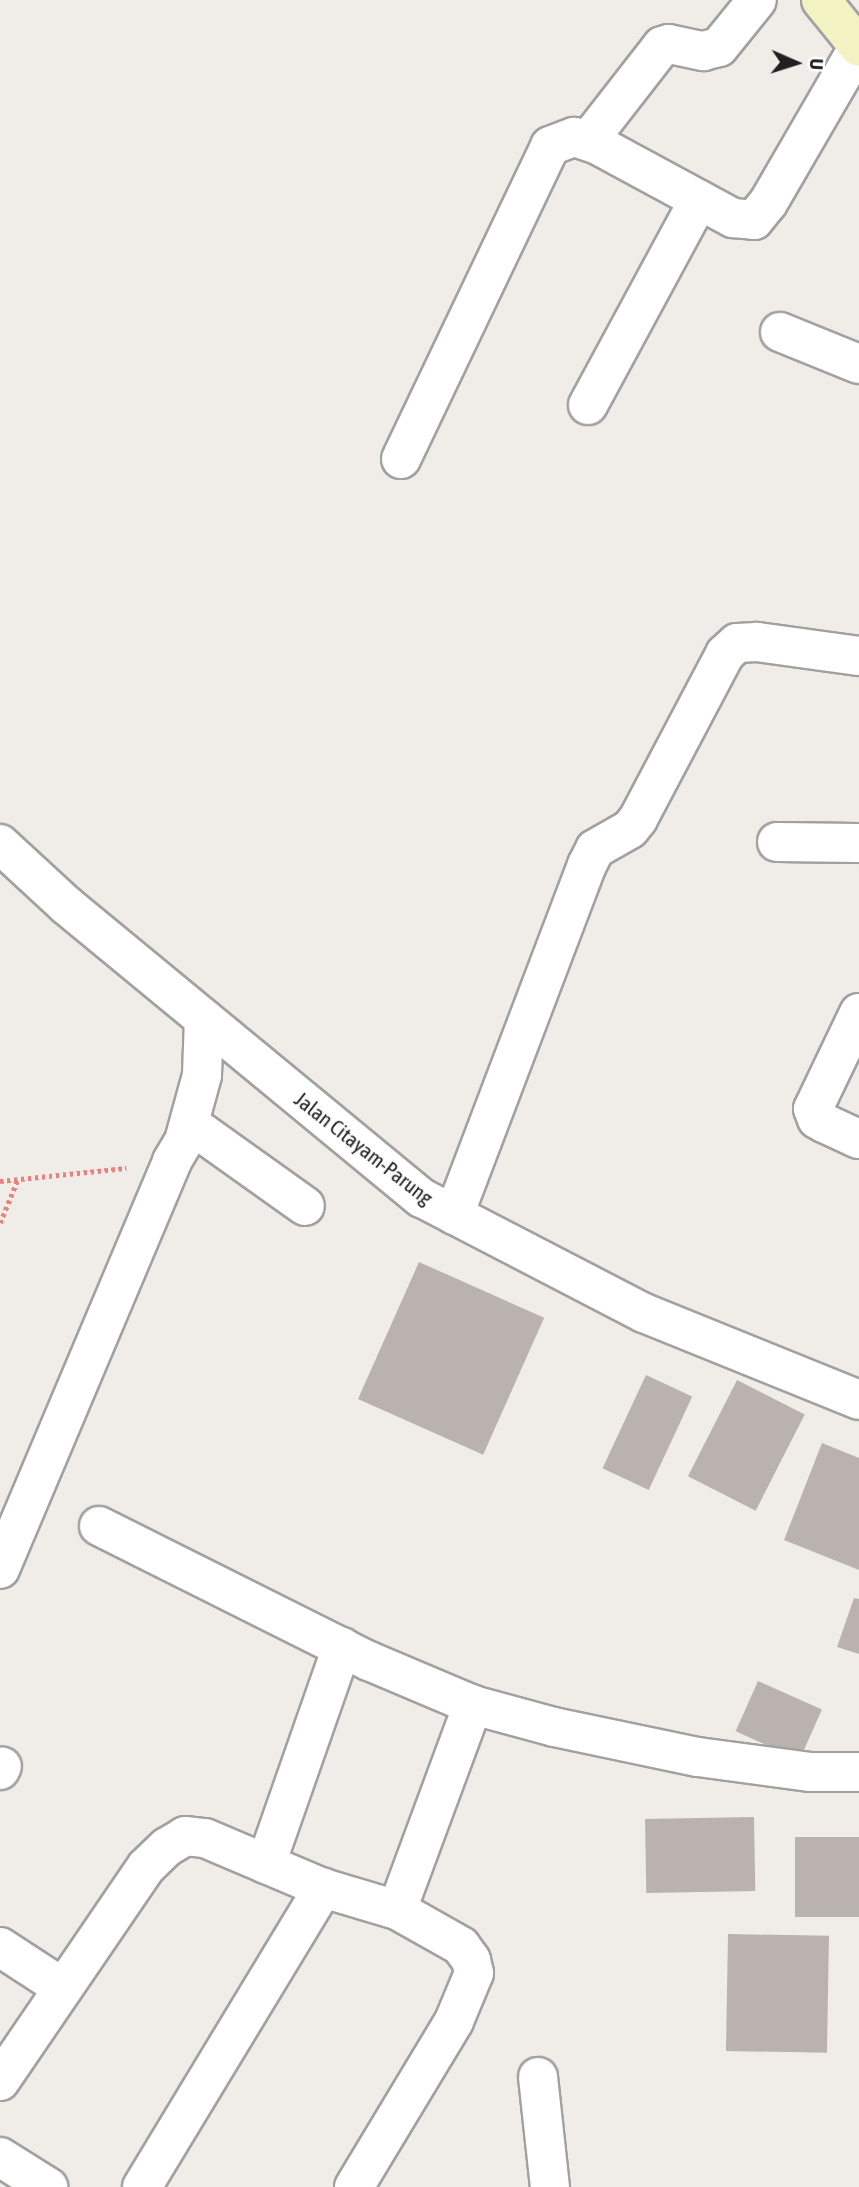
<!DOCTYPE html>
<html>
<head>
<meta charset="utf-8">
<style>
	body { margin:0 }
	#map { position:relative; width:859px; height:2187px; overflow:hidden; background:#f0ede8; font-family:"Asap Condensed",sans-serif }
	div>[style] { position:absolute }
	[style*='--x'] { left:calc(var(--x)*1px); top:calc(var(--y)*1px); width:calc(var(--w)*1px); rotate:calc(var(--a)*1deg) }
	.building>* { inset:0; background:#b9b2ae; transform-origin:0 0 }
	.path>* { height:4.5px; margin-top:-2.25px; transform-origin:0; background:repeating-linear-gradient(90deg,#eb807e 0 3.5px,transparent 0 7px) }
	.roads { filter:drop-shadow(2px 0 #a1a1a1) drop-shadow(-2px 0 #a1a1a1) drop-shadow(0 2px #a1a1a1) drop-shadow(0 -2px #a1a1a1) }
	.minor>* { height:38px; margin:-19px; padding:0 19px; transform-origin:19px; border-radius:19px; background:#fff }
	.secondary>* { height:38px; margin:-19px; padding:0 19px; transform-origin:19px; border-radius:19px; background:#f3f2c3 }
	span { translate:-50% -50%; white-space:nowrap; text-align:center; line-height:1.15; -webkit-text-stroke:5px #fff; paint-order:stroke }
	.street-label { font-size:21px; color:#202020 }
	.north { position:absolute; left:761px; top:28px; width:70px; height:70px; -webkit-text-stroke:5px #fff; paint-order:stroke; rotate:93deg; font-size:19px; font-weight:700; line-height:28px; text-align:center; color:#202020 }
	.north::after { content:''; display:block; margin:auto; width:24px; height:32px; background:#202020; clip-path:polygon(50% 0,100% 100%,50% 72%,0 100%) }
</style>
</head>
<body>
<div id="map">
	<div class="building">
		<i style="left:419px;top:1262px;width:137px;height:150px;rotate:24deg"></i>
		<i style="left:646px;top:1375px;width:51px;height:103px;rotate:25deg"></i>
		<i style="left:737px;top:1380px;width:76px;height:108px;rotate:27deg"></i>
		<i style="clip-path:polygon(822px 1443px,859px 1458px,859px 1570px,784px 1540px)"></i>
		<i style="clip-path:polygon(854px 1598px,859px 1599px,859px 1654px,837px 1647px)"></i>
		<i style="left:758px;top:1681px;width:70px;height:55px;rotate:24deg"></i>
		<i style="left:754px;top:1817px;width:74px;height:109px;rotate:89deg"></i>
		<i style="left:859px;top:1837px;width:80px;height:64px;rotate:90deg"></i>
		<i style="left:728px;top:1934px;width:101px;height:117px;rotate:1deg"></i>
	</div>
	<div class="path">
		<i style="--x:0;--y:1181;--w:127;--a:-5.9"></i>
		<i style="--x:0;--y:1223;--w:45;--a:-68"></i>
	</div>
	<div class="roads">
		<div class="minor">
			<i style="--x:588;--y:141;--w:120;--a:-52.1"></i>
			<i style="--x:662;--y:46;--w:7;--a:-16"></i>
			<i style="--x:669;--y:44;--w:35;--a:12"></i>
			<i style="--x:703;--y:51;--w:16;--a:-14"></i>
			<i style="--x:719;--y:47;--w:60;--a:-51"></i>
			<i style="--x:780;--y:332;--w:85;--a:22.1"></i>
			<i style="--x:588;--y:405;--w:233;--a:-61.6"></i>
			<i style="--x:401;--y:459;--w:347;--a:-64.5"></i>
			<i style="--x:550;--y:146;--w:26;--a:-21"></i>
			<i style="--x:574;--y:137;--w:23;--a:18"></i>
			<i style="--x:596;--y:144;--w:156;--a:28.4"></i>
			<i style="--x:733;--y:218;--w:21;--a:5"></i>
			<i style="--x:754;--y:220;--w:22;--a:-51"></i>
			<i style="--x:768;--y:203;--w:181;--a:-59.9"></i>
			<i style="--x:777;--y:842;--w:82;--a:0.7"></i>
			<i style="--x:0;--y:844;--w:90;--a:42.7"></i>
			<i style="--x:66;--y:905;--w:461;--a:39.5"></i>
			<i style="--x:422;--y:1198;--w:250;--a:27.4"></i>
			<i style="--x:644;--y:1313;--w:232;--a:22"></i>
			<i style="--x:859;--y:1013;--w:106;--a:115.6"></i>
			<i style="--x:813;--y:1109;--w:11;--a:68"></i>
			<i style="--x:817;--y:1119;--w:8;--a:30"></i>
			<i style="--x:824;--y:1123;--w:38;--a:25"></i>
			<i style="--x:190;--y:1124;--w:141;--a:35.5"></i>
			<i style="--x:454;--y:1215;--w:374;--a:-69.2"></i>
			<i style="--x:587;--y:865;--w:18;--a:-63"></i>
			<i style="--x:595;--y:849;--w:40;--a:-29.7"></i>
			<i style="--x:630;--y:829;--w:13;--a:-51"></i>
			<i style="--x:638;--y:819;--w:187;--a:-62.2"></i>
			<i style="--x:725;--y:654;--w:16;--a:-43"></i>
			<i style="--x:737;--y:643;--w:20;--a:-3"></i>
			<i style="--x:757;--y:642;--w:103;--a:7.8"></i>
			<i style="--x:99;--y:1526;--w:302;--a:26.6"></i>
			<i style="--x:369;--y:1661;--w:113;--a:22.9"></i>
			<i style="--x:473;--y:1705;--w:84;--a:15.2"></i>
			<i style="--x:554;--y:1727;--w:147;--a:11.8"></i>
			<i style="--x:698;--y:1757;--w:114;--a:7.6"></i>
			<i style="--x:811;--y:1772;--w:48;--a:0"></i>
			<i style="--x:0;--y:1569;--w:443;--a:-67.1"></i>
			<i style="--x:172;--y:1161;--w:23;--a:-59"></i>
			<i style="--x:184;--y:1141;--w:68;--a:-74.7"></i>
			<i style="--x:202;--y:1075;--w:56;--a:-88"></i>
			<i style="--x:0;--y:1770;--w:4;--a:-63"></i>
			<i style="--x:266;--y:1864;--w:230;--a:-70.7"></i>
			<i style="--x:0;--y:1947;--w:75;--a:33.1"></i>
			<i style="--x:538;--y:2077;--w:111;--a:83.8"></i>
			<i style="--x:0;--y:2081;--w:259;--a:-55.7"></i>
			<i style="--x:146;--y:1867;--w:29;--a:-44"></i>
			<i style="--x:167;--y:1847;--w:21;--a:-31"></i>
			<i style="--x:185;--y:1836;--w:20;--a:6"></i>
			<i style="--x:205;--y:1838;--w:128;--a:23"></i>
			<i style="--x:323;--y:1888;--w:77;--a:16.6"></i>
			<i style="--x:0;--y:2157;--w:57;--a:32"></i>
			<i style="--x:142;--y:2187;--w:350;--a:-58.8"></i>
			<i style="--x:354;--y:2187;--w:194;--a:-58.9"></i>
			<i style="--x:454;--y:2021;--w:52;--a:-67.4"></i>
			<i style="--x:474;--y:1973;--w:13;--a:-103"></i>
			<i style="--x:471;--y:1960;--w:17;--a:-126"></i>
			<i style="--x:461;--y:1946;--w:73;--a:-150.6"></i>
			<i style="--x:397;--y:1910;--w:219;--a:-69.7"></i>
		</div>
		<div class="secondary">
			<i style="--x:821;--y:0;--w:60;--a:51"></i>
		</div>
	</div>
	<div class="street-label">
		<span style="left:364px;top:1148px;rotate:38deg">Jalan Citayam-Parung</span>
	</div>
	<div class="north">U</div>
</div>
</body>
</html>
